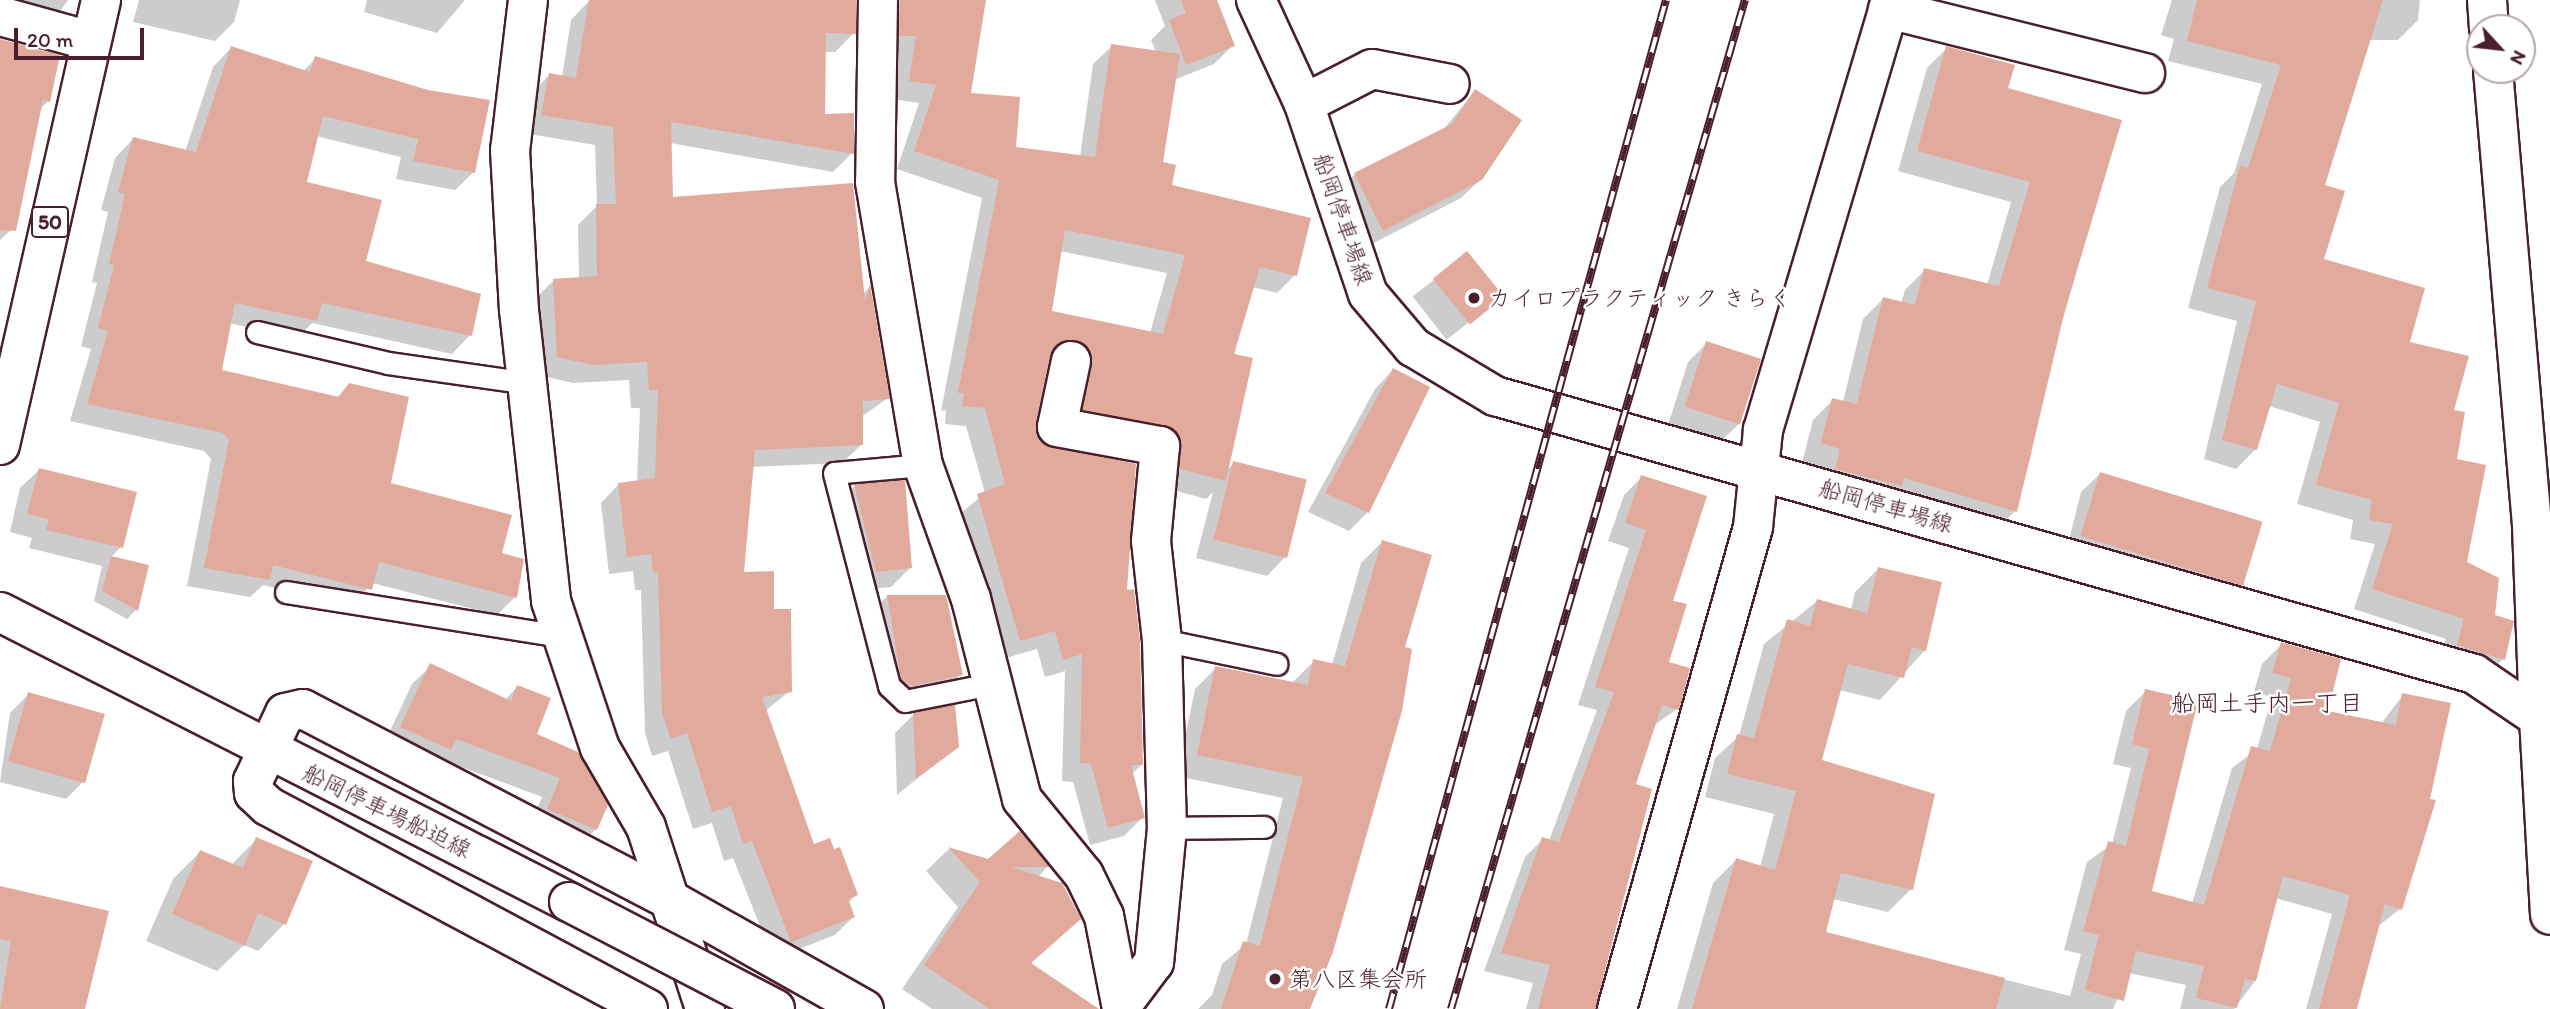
<!DOCTYPE html>
<html>
<head>
<meta charset="utf-8">
<style>
	body { margin:0 }
	#map { position:relative; width:2550px; height:1009px; overflow:hidden; background:#fff; font-family:Itim,"Klee One",sans-serif }
	div>[style] { position:absolute }
	[style*='--x'] { left:calc(var(--x)*1px); top:calc(var(--y)*1px); width:calc(var(--w)*1px); rotate:calc(var(--a)*1deg) }
	.shadow>* { inset:0; background:#0003; transform-origin:0 0 }
	.building>* { inset:0; background:#e2aa9c; transform-origin:0 0 }
	.roads { filter:drop-shadow(2px 0 #4a1f2b) drop-shadow(-2px 0 #4a1f2b) drop-shadow(0 2px #4a1f2b) drop-shadow(0 -2px #4a1f2b) }
	.service>* { height:21px; margin:-10.5px; padding:0 10.5px; transform-origin:10.5px; border-radius:10.5px; background:#fff }
	.minor>* { height:38px; margin:-19px; padding:0 19px; transform-origin:19px; border-radius:19px; background:#fff }
	.tertiary>* { height:38px; margin:-19px; padding:0 19px; transform-origin:19px; border-radius:19px; background:#fff }
	.secondary>* { height:38px; margin:-19px; padding:0 19px; transform-origin:19px; border-radius:19px; background:#fff }
	.primary>* { height:38px; margin:-19px; padding:0 19px; transform-origin:19px; border-radius:19px; background:#fff }
	.rail>* { height:8px; margin-top:-4px; transform-origin:0; background:repeating-linear-gradient(90deg,#fff 0 16px,#4a1f2b 0 32px); box-sizing:border-box; border-block:2px solid #4a1f2b }
	.bridges { filter:drop-shadow(2px 0 #4a1f2b) drop-shadow(-2px 0 #4a1f2b) drop-shadow(0 2px #4a1f2b) drop-shadow(0 -2px #4a1f2b) }
	.secondary-bridge>* { height:38px; margin:-19px; padding:0 19px; transform-origin:19px; border-radius:19px; background:#fff }
	.dots>* { width:19px; height:19px; translate:-50% -50%; box-sizing:border-box; border:4px solid #fff; border-radius:50% }
	span { translate:-50% -50%; white-space:nowrap; text-align:center; line-height:1.15; -webkit-text-stroke:5px #fff; paint-order:stroke }
	.shield-label span { padding:2px 5px; background:#fff; border:2px solid; border-radius:5px; -webkit-text-stroke-width:0 }
	.shield-label { font-size:21px; color:#4a1f2b; font-weight:700 }
	.street-label { font-size:23px; color:#4a1f2b }
	.poi-label { font-size:23px; color:#4a1f2b }
	.left { translate:0 -50%; text-align:left }
	.neighbourhood-label { font-size:24px; color:#4a1f2b }
	.north { position:absolute; left:2466px; top:14px; width:70px; height:70px; box-sizing:border-box; background:#fff; border:2px solid #b7a5aa; border-radius:50%; rotate:117deg; font-size:19px; font-weight:700; line-height:28px; text-align:center; color:#4a1f2b }
	.north::after { content:''; display:block; margin:auto; width:24px; height:32px; background:#4a1f2b; clip-path:polygon(50% 0,100% 100%,50% 72%,0 100%) }
	.scale { position:absolute; left:14px; top:28px; width:130px; height:32px; box-sizing:border-box; border:4px solid #4a1f2b; border-top:0; padding-left:9px; font-size:21px; line-height:24px; white-space:nowrap; color:#4a1f2b; -webkit-text-stroke:5px #fff; paint-order:stroke }
</style>
</head>
<body>
<div id="map">
	<div class="shadow">
		<i style="clip-path:polygon(0 0,68px 0,47px 30px)"></i>
		<i style="clip-path:polygon(139px 0,240px 0,234px 22px,215px 41px,133px 22px)"></i>
		<i style="clip-path:polygon(367px 0,465px 0,437px 33px,364px 12px)"></i>
		<i style="clip-path:polygon(857px 0,854px 33px,835px 52px,824px 52px,823px 116px,852px 153px,833px 172px,670px 143px,671px 198px,862px 295px,869px 288px,888px 398px,861px 417px,861px 445px,842px 463px,752px 467px,742px 573px,773px 610px,790px 691px,765px 711px,813px 846px,856px 895px,848px 903px,853px 917px,835px 935px,773px 959px,733px 858px,724px 861px,712px 823px,693px 829px,668px 751px,652px 756px,645px 733px,641px 590px,635px 590px,633px 571px,609px 574px,601px 503px,619px 484px,637px 482px,640px 408px,631px 408px,629px 380px,573px 383px,539px 375px,535px 299px,553px 281px,579px 279px,578px 225px,597px 206px,595px 145px,523px 133px,531px 94px,549px 75px,562px 77px,571px 20px,589px 1px)"></i>
		<i style="clip-path:polygon(evenodd,872px 0,982px 0,969px 95px,1014px 148px,1080px 157px,1093px 64px,1112px 46px,1156px 52px,1151px 40px,1165px 26px,1155px 0,1215px 0,1233px 45px,1214px 64px,1174px 80px,1161px 164px,1170px 186px,1295px 275px,1277px 293px,1252px 287px,1232px 355px,1226px 471px,1234px 463px,1285px 557px,1267px 576px,1196px 558px,1213px 492px,1206px 499px,1162px 487px,1163px 457px,1066px 428px,1067px 362px,1047px 359px,1034px 423px,1125px 592px,1142px 764px,1132px 774px,1143px 817px,1124px 836px,1090px 845px,1073px 782px,1062px 781px,1065px 671px,1045px 677px,1037px 649px,1002px 659px,960px 514px,985px 493px,966px 426px,945px 424px,946px 410px,941px 411px,982px 198px,897px 169px,919px 103px,892px 99px,899px 54px,882px 53px,872px 0,1060px 251px,1167px 273px,1150px 333px,1050px 312px,1060px 251px)"></i>
		<i style="clip-path:polygon(2172px 0,2420px 0,2418px 20px,2398px 40px,2368px 40px,2322px 186px,2322px 260px,2408px 343px,2452px 412px,2465px 563px,2493px 616px,2503px 659px,2484px 678px,2438px 664px,2446px 639px,2354px 609px,2375px 544px,2350px 539px,2353px 520px,2297px 504px,2320px 422px,2269px 406px,2256px 449px,2236px 469px,2204px 459px,2237px 321px,2188px 308px,2220px 187px,2234px 173px,2262px 84px,2168px 61px,2174px 39px,2161px 35px)"></i>
		<i style="clip-path:polygon(0 41px,48px 101px,39px 110px,13px 228px,0 240px)"></i>
		<i style="clip-path:polygon(231px 48px,302px 72px,316px 58px,474px 172px,455px 190px,396px 179px,401px 157px,316px 136px,305px 183px,364px 263px,470px 335px,452px 354px,312px 323px,297px 338px,229px 323px,220px 371px,336px 398px,349px 385px,389px 484px,500px 554px,515px 597px,497px 615px,372px 583px,352px 607px,263px 585px,250px 597px,187px 586px,211px 459px,204px 451px,70px 421px,91px 349px,81px 346px,97px 283px,92px 282px,108px 212px,101px 210px,115px 158px,133px 139px,185px 152px,213px 67px)"></i>
		<i style="clip-path:polygon(1947px 48px,2006px 90px,2120px 121px,2025px 450px,2032px 452px,2015px 511px,1995px 531px,1816px 489px,1821px 469px,1802px 463px,1813px 420px,1833px 400px,1843px 402px,1863px 319px,1883px 299px,1901px 304px,1905px 290px,1925px 270px,1987px 285px,2011px 202px,1898px 171px,1927px 68px)"></i>
		<i style="clip-path:polygon(1475px 91px,1481px 179px,1461px 198px,1364px 248px,1336px 193px,1355px 174px,1443px 130px)"></i>
		<i style="left:1467px;top:254px;width:55px;height:69px;rotate:52deg"></i>
		<i style="clip-path:polygon(1707px 343px,1741px 422px,1722px 440px,1668px 425px,1688px 362px)"></i>
		<i style="clip-path:polygon(1393px 370px,1368px 512px,1349px 531px,1308px 512px,1375px 389px)"></i>
		<i style="clip-path:polygon(39px 470px,121px 547px,110px 558px,147px 566px,136px 610px,127px 619px,94px 601px,102px 566px,29px 548px,32px 538px,10px 532px,20px 488px)"></i>
		<i style="clip-path:polygon(2100px 474px,2246px 578px,2227px 596px,2065px 556px,2081px 492px)"></i>
		<i style="clip-path:polygon(1642px 477px,1671px 602px,1667px 664px,1677px 709px,1653px 726px,1634px 785px,1594px 1009px,1526px 1009px,1533px 983px,1484px 971px,1525px 857px,1543px 839px,1549px 841px,1597px 710px,1578px 705px,1629px 548px,1608px 541px,1624px 495px)"></i>
		<i style="clip-path:polygon(855px 486px,910px 568px,891px 587px,858px 590px,836px 505px)"></i>
		<i style="clip-path:polygon(1382px 542px,1403px 648px,1309px 1009px,1198px 1009px,1212px 995px,1222px 964px,1246px 944px,1283px 798px,1177px 776px,1195px 689px,1216px 668px,1292px 683px,1314px 661px,1332px 665px,1361px 563px)"></i>
		<i style="clip-path:polygon(1878px 569px,1925px 650px,1880px 700px,1839px 690px,1820px 761px,1911px 889px,1888px 912px,1833px 899px,1824px 934px,2070px 996px,2081px 954px,2064px 950px,2087px 862px,2112px 844px,2131px 768px,2113px 764px,2126px 711px,2146px 691px,2196px 702px,2150px 893px,2192px 904px,2232px 768px,2257px 749px,2272px 697px,2254px 692px,2262px 664px,2282px 644px,2326px 712px,2381px 724px,2403px 695px,2400px 909px,2377px 927px,2355px 1009px,2306px 1009px,2332px 914px,2275px 898px,2255px 981px,2234px 1009px,2180px 1009px,2186px 985px,2129px 973px,2113px 1009px,1677px 1009px,1713px 883px,1736px 860px,1760px 867px,1774px 814px,1705px 797px,1715px 758px,1739px 736px,1764px 644px,1817px 601px,1851px 610px,1855px 592px)"></i>
		<i style="clip-path:polygon(887px 596px,945px 597px,961px 674px,943px 693px,893px 704px,883px 698px,869px 615px)"></i>
		<i style="clip-path:polygon(431px 666px,505px 700px,517px 687px,535px 735px,596px 829px,577px 848px,529px 828px,542px 797px,440px 759px,383px 746px,412px 684px)"></i>
		<i style="clip-path:polygon(29px 694px,84px 781px,66px 799px,0 782px,10px 713px)"></i>
		<i style="clip-path:polygon(914px 714px,957px 746px,897px 795px,895px 733px)"></i>
		<i style="clip-path:polygon(1019px 833px,1047px 867px,1038px 877px,1079px 919px,1030px 964px,1082px 1009px,932px 1009px,902px 989px,958px 907px,926px 871px,949px 849px,988px 861px)"></i>
		<i style="clip-path:polygon(257px 839px,284px 924px,258px 951px,244px 945px,217px 971px,146px 941px,173px 879px,200px 852px,231px 865px)"></i>
		<i style="clip-path:polygon(0 889px,83px 1009px,0 1009px)"></i>
	</div>
	<div class="building">
		<i style="clip-path:polygon(589px 0,856px 0,856px 34px,826px 33px,825px 114px,854px 113px,854px 154px,671px 122px,673px 197px,853px 183px,865px 301px,870px 284px,890px 399px,863px 401px,863px 445px,755px 450px,744px 572px,774px 571px,774px 609px,791px 609px,792px 692px,762px 697px,814px 844px,830px 838px,834px 849px,840px 847px,858px 895px,848px 899px,855px 917px,791px 942px,752px 841px,743px 844px,731px 806px,712px 812px,687px 733px,671px 739px,662px 714px,658px 572px,653px 573px,651px 554px,627px 557px,618px 483px,655px 478px,658px 390px,649px 390px,647px 362px,593px 365px,557px 357px,553px 279px,597px 276px,596px 204px,616px 204px,613px 127px,541px 115px,549px 73px,576px 78px)"></i>
		<i style="clip-path:polygon(evenodd,900px 0,986px 0,971px 93px,1020px 97px,1016px 147px,1095px 157px,1111px 44px,1180px 54px,1163px 162px,1176px 165px,1172px 185px,1311px 218px,1297px 276px,1260px 267px,1234px 354px,1253px 358px,1226px 481px,1180px 469px,1180px 438px,1173px 429px,1083px 410px,1092px 365px,1085px 344px,1064px 340px,1050px 356px,1036px 422px,1042px 443px,1136px 464px,1127px 590px,1134px 589px,1140px 641px,1143px 765px,1131px 765px,1145px 818px,1108px 828px,1091px 764px,1080px 763px,1082px 654px,1063px 660px,1055px 631px,1020px 641px,977px 494px,1005px 484px,985px 408px,962px 406px,964px 393px,958px 393px,999px 180px,914px 151px,936px 85px,909px 81px,916px 36px,899px 36px,900px 0,1065px 230px,1185px 255px,1163px 334px,1052px 311px,1065px 230px)"></i>
		<i style="clip-path:polygon(1181px 0,1217px 0,1235px 46px,1186px 65px,1169px 20px,1186px 13px)"></i>
		<i style="clip-path:polygon(2197px 0,2383px 0,2325px 185px,2345px 191px,2324px 259px,2425px 288px,2410px 342px,2469px 356px,2454px 410px,2465px 412px,2457px 459px,2486px 465px,2467px 562px,2499px 578px,2495px 615px,2514px 621px,2505px 660px,2457px 645px,2464px 619px,2372px 589px,2393px 524px,2369px 520px,2372px 500px,2316px 485px,2339px 403px,2277px 384px,2257px 450px,2222px 440px,2256px 301px,2207px 288px,2240px 165px,2248px 168px,2281px 65px,2187px 41px)"></i>
		<i style="clip-path:polygon(0 39px,60px 55px,50px 102px,43px 100px,16px 231px,0 230px)"></i>
		<i style="clip-path:polygon(231px 46px,310px 72px,315px 56px,428px 90px,490px 100px,475px 173px,413px 161px,418px 139px,323px 116px,307px 182px,382px 200px,366px 261px,481px 294px,472px 336px,322px 303px,317px 321px,235px 303px,222px 370px,339px 397px,349px 383px,409px 397px,391px 483px,512px 515px,502px 553px,524px 559px,517px 598px,379px 562px,372px 590px,273px 565px,270px 580px,204px 568px,229px 440px,223px 433px,87px 404px,108px 331px,98px 328px,114px 265px,109px 264px,125px 194px,118px 192px,133px 137px,196px 152px)"></i>
		<i style="clip-path:polygon(1946px 46px,2015px 65px,2008px 88px,2122px 120px,2065px 310px,2017px 512px,1904px 478px,1902px 486px,1835px 469px,1840px 449px,1821px 443px,1832px 398px,1857px 404px,1883px 297px,1915px 305px,1924px 268px,1999px 286px,2030px 182px,1917px 151px)"></i>
		<i style="clip-path:polygon(1475px 89px,1522px 120px,1482px 180px,1383px 231px,1354px 173px,1452px 124px)"></i>
		<i style="left:1467px;top:251px;width:59px;height:44px;rotate:51deg"></i>
		<i style="left:1706px;top:341px;width:58px;height:69px;rotate:18deg"></i>
		<i style="clip-path:polygon(1393px 368px,1430px 387px,1369px 513px,1325px 493px)"></i>
		<i style="left:1233px;top:461px;width:76px;height:81px;rotate:14deg"></i>
		<i style="clip-path:polygon(39px 468px,137px 492px,123px 548px,46px 530px,49px 519px,27px 514px)"></i>
		<i style="left:2100px;top:472px;width:170px;height:67px;rotate:17deg"></i>
		<i style="clip-path:polygon(1641px 475px,1707px 496px,1673px 601px,1687px 604px,1669px 662px,1690px 668px,1679px 710px,1662px 705px,1636px 784px,1652px 789px,1595px 1009px,1538px 1009px,1550px 965px,1501px 953px,1542px 837px,1559px 842px,1614px 692px,1595px 687px,1646px 530px,1625px 523px)"></i>
		<i style="clip-path:polygon(905px 480px,912px 568px,876px 572px,854px 484px)"></i>
		<i style="clip-path:polygon(1382px 540px,1432px 555px,1405px 647px,1412px 649px,1402px 711px,1333px 952px,1310px 1009px,1221px 1009px,1243px 941px,1260px 946px,1303px 777px,1197px 755px,1215px 666px,1308px 685px,1313px 659px,1345px 666px)"></i>
		<i style="clip-path:polygon(111px 556px,149px 565px,138px 611px,102px 591px)"></i>
		<i style="clip-path:polygon(1878px 567px,1942px 582px,1926px 651px,1912px 647px,1904px 678px,1848px 664px,1822px 760px,1935px 794px,1913px 890px,1841px 873px,1826px 932px,2005px 978px,1996px 1009px,1692px 1009px,1736px 858px,1775px 870px,1796px 791px,1727px 774px,1737px 734px,1754px 738px,1787px 619px,1810px 626px,1817px 599px,1867px 613px)"></i>
		<i style="clip-path:polygon(887px 595px,946px 595px,963px 675px,912px 686px,901px 679px)"></i>
		<i style="clip-path:polygon(2281px 642px,2341px 659px,2328px 711px,2396px 725px,2402px 693px,2451px 703px,2430px 799px,2436px 800px,2402px 910px,2385px 904px,2357px 1009px,2319px 1009px,2350px 895px,2283px 876px,2256px 981px,2245px 979px,2237px 1008px,2196px 998px,2204px 966px,2136px 951px,2124px 1001px,2085px 990px,2099px 935px,2083px 931px,2108px 841px,2126px 846px,2149px 749px,2132px 744px,2145px 689px,2198px 701px,2152px 891px,2204px 905px,2251px 746px,2270px 751px,2291px 678px,2272px 673px)"></i>
		<i style="clip-path:polygon(430px 663px,511px 701px,517px 685px,551px 698px,537px 734px,578px 752px,608px 805px,597px 830px,547px 809px,560px 778px,456px 739px,451px 750px,400px 727px)"></i>
		<i style="left:28px;top:692px;width:80px;height:72px;rotate:16deg"></i>
		<i style="clip-path:polygon(955px 704px,959px 747px,916px 779px,913px 713px)"></i>
		<i style="clip-path:polygon(1020px 831px,1050px 867px,1011px 867px,1062px 883px,1081px 919px,1031px 963px,1099px 1009px,989px 1009px,924px 965px,980px 882px,948px 847px,988px 859px)"></i>
		<i style="clip-path:polygon(256px 837px,313px 861px,286px 925px,258px 913px,245px 946px,172px 914px,200px 850px,243px 868px)"></i>
		<i style="clip-path:polygon(0 886px,109px 911px,85px 1009px,0 1009px,11px 941px,0 939px)"></i>
	</div>
	<div class="roads">
		<div class="service">
			<i style="--x:257;--y:332;--w:135;--a:13.3"></i>
			<i style="--x:388;--y:363;--w:141;--a:8.1"></i>
			<i style="--x:923;--y:465;--w:89;--a:174.9"></i>
			<i style="--x:834;--y:473;--w:220;--a:75.5"></i>
			<i style="--x:889;--y:686;--w:22;--a:43"></i>
			<i style="--x:905;--y:701;--w:88;--a:-11.2"></i>
			<i style="--x:286;--y:592;--w:278;--a:9.1"></i>
			<i style="--x:1162;--y:640;--w:117;--a:11.8"></i>
			<i style="--x:1167;--y:828;--w:97;--a:-0.6"></i>
		</div>
		<div class="minor">
			<i style="--x:528;--y:0;--w:151;--a:96.8"></i>
			<i style="--x:510;--y:150;--w:160;--a:86.8"></i>
			<i style="--x:519;--y:310;--w:293;--a:83.7"></i>
			<i style="--x:551;--y:601;--w:155;--a:71.6"></i>
			<i style="--x:600;--y:748;--w:91;--a:59.8"></i>
			<i style="--x:646;--y:827;--w:191;--a:72"></i>
			<i style="--x:878;--y:0;--w:182;--a:90.9"></i>
			<i style="--x:875;--y:182;--w:287;--a:80.4"></i>
			<i style="--x:923;--y:465;--w:142;--a:70.3"></i>
			<i style="--x:971;--y:599;--w:206;--a:75.7"></i>
			<i style="--x:1022;--y:799;--w:98;--a:50.8"></i>
			<i style="--x:1084;--y:875;--w:46;--a:64"></i>
			<i style="--x:1104;--y:916;--w:95;--a:79"></i>
			<i style="--x:2487;--y:0;--w:28;--a:86"></i>
			<i style="--x:1888;--y:9;--w:265;--a:14"></i>
			<i style="--x:0;--y:16;--w:94;--a:15.4"></i>
			<i style="--x:2493;--y:70;--w:458;--a:85.1"></i>
			<i style="--x:2532;--y:526;--w:192;--a:87.9"></i>
			<i style="--x:1304;--y:104;--w:76;--a:-27.2"></i>
			<i style="--x:1372;--y:69;--w:79;--a:10.9"></i>
			<i style="--x:1071;--y:361;--w:67;--a:102"></i>
			<i style="--x:1057;--y:427;--w:105;--a:10.5"></i>
			<i style="--x:1160;--y:446;--w:95;--a:95.4"></i>
			<i style="--x:1151;--y:541;--w:100;--a:83.7"></i>
			<i style="--x:1162;--y:640;--w:188;--a:88.5"></i>
			<i style="--x:1167;--y:828;--w:135;--a:95.5"></i>
			<i style="--x:1154;--y:962;--w:50;--a:126.9"></i>
			<i style="--x:674;--y:902;--w:218;--a:29.4"></i>
			<i style="--x:1617;--y:1009;--w:501;--a:-74.24"></i>
			<i style="--x:1753;--y:527;--w:98;--a:-84.1"></i>
			<i style="--x:1763;--y:430;--w:449;--a:-73.4"></i>
		</div>
		<div class="tertiary">
			<i style="--x:1256;--y:0;--w:115;--a:65.2"></i>
			<i style="--x:1304;--y:104;--w:200;--a:71.4"></i>
			<i style="--x:1368;--y:294;--w:70;--a:49.7"></i>
			<i style="--x:1413;--y:347;--w:96;--a:30.9"></i>
			<i style="--x:1495;--y:396;--w:1018;--a:15.85"></i>
			<i style="--x:2474;--y:674;--w:78;--a:34.1"></i>
			<i style="--x:2539;--y:718;--w:197;--a:86.8"></i>
		</div>
		<div class="secondary">
			<i style="--x:0;--y:612;--w:639;--a:27.01"></i>
			<i style="--x:648;--y:1009;--w:431;--a:-151.9"></i>
			<i style="--x:268;--y:806;--w:19;--a:-137"></i>
			<i style="--x:254;--y:793;--w:12;--a:-95"></i>
			<i style="--x:253;--y:781;--w:75;--a:-64.8"></i>
			<i style="--x:285;--y:713;--w:18;--a:-13"></i>
			<i style="--x:303;--y:709;--w:418;--a:27.5"></i>
		</div>
		<div class="primary">
			<i style="--x:0;--y:445;--w:456;--a:-77.2"></i>
		</div>
	</div>
	<div class="rail">
		<i style="--x:1389;--y:1009;--w:1046;--a:-74.65"></i>
		<i style="--x:1451;--y:1009;--w:1051;--a:-73.76"></i>
	</div>
	<div class="bridges">
		<div class="secondary-bridge">
			<i style="--x:569;--y:902;--w:232;--a:27.4"></i>
		</div>
	</div>
	<div class="dots">
		<i style="left:1474px;top:298px;background:#4a1f2b"></i>
		<i style="left:1275px;top:979px;background:#4a1f2b"></i>
	</div>
	<div class="shield-label">
		<span style="left:50px;top:222px">50</span>
	</div>
	<div class="street-label">
		<span style="left:1343px;top:219px;rotate:71deg">船岡停車場線</span>
		<span style="left:1886px;top:506px;rotate:16deg">船岡停車場線</span>
		<span style="left:387px;top:811px;rotate:26deg">船岡停車場船迫線</span>
	</div>
	<div class="poi-label">
		<span class="left" style="left:1488px;top:298px">カイロプラクティック きらく</span>
		<span class="left" style="left:1289px;top:979px">第八区集会所</span>
	</div>
	<div class="neighbourhood-label">
		<span style="left:2267px;top:703px">船岡土手内一丁目</span>
	</div>
	<div class="north">N</div>
	<div class="scale">20 m</div>
</div>
</body>
</html>
